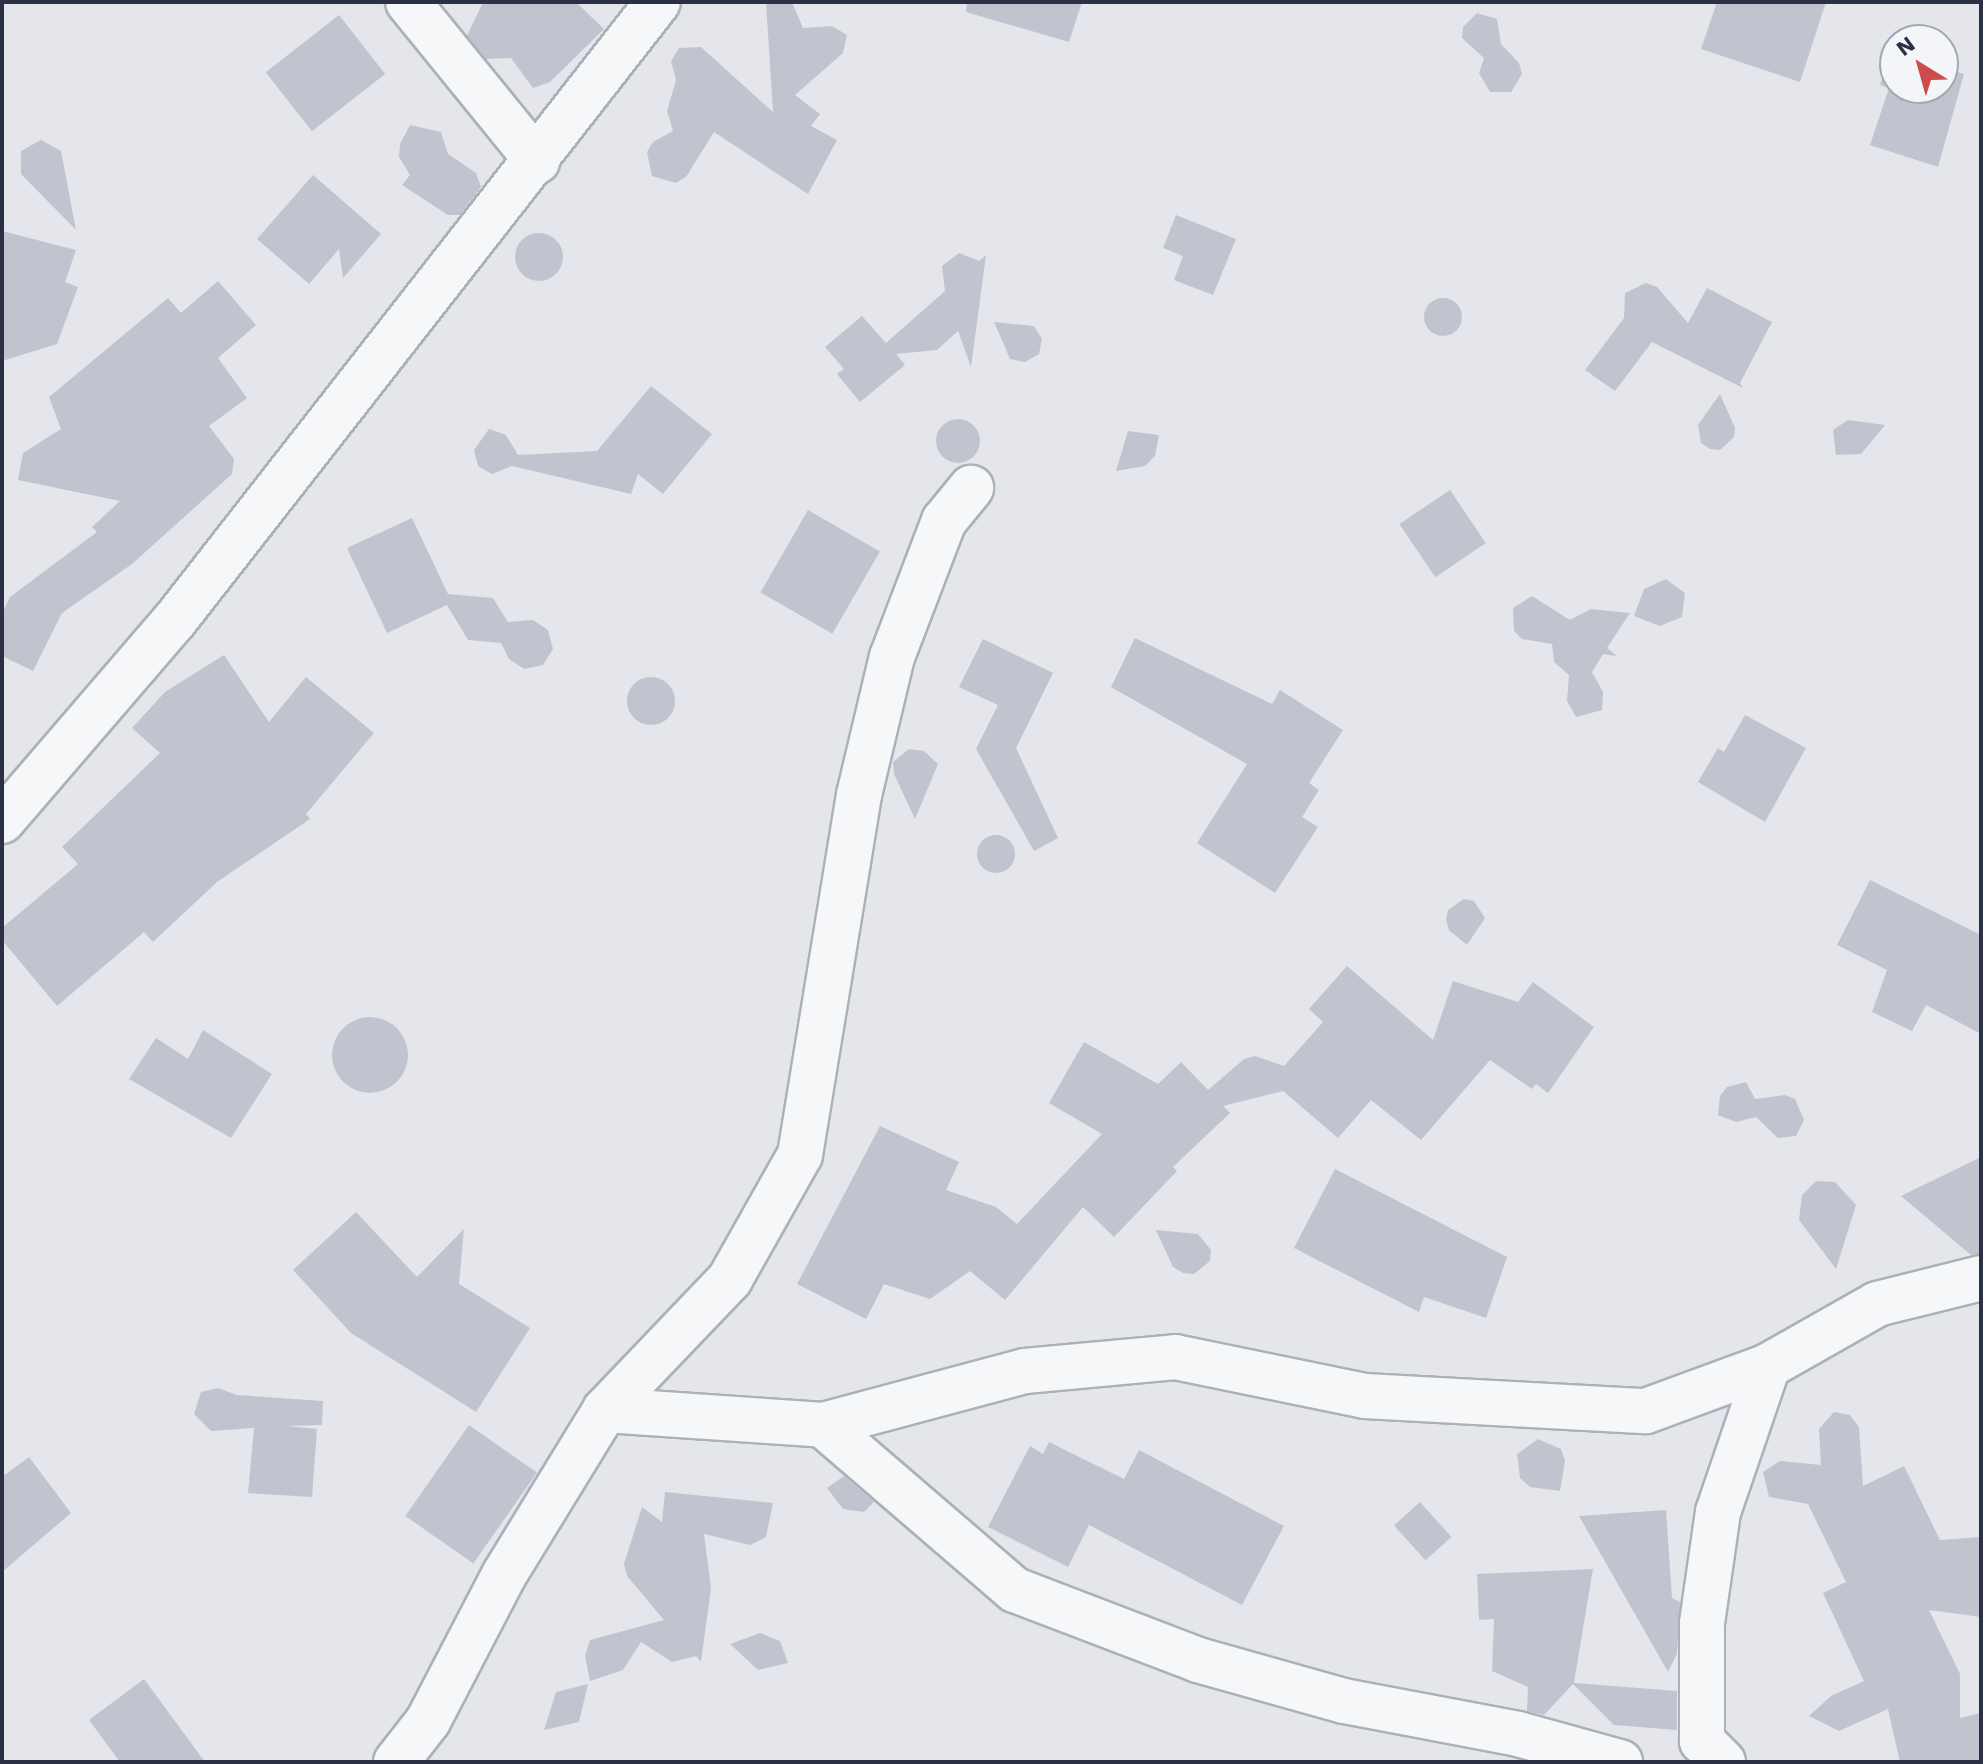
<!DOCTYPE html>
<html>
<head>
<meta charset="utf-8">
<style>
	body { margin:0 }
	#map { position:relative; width:1983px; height:1764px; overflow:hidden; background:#e4e6eb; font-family:"Work Sans",sans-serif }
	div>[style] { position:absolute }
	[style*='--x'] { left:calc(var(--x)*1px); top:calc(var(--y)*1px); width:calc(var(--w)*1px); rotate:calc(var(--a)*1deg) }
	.building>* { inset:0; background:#c1c4ce; transform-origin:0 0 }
	.round { border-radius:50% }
	.roads { filter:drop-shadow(2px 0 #acb0b9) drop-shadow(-2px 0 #acb0b9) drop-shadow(0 2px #acb0b9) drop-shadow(0 -2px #acb0b9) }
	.minor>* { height:44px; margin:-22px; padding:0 22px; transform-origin:22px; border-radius:22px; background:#f6f7f9 }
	span { translate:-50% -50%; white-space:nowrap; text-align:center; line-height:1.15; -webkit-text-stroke:8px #f3f5f8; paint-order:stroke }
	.frame { position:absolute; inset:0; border:4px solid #2b3144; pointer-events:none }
	.north { position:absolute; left:1879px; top:24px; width:80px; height:80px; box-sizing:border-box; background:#f3f5f8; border:2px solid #a3a7b0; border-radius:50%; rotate:323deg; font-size:22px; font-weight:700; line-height:32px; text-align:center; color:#2b3144 }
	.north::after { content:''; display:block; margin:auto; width:28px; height:36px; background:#cd4d4c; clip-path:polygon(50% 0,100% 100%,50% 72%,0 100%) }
</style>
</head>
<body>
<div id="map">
	<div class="building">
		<i style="clip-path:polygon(483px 2px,576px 2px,604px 29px,550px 82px,533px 88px,511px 58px,486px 59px,467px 36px)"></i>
		<i style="clip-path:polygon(766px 2px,792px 2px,803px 28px,832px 26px,847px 35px,843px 53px,795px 95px,820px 114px,811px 126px,837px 140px,808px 194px,714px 132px,686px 177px,676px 183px,652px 176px,647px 152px,653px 142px,673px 131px,667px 111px,676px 80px,671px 61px,679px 48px,701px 47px,773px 112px)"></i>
		<i style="clip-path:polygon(967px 2px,1082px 2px,1069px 42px,966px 12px)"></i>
		<i style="clip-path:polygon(1717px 2px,1826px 2px,1800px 82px,1701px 49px)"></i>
		<i style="clip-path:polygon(1477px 13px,1497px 19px,1501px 44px,1519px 63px,1522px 74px,1511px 92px,1490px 92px,1479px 73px,1484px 58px,1462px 38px,1463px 27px)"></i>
		<i style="left:339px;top:15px;width:75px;height:93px;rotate:52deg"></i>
		<i style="clip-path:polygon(1890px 52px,1895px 53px,1895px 88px,1943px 88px,1943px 68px,1964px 74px,1938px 167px,1870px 145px,1889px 88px,1880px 85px)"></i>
		<i style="clip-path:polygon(410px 125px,441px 132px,448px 154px,476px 173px,481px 187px,460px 215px,448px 215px,402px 185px,410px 175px,399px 157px,400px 144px)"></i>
		<i style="clip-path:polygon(41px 140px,61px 151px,76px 230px,21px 174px,21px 151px)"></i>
		<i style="clip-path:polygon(313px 175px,381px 234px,343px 278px,339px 249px,309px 284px,257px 239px)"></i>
		<i style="clip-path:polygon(1176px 215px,1236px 239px,1213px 295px,1174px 280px,1183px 256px,1163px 248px)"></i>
		<i style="clip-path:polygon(2px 231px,76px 250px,65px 282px,78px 287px,57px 344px,2px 361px)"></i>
		<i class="round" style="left:515px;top:233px;width:48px;height:48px"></i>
		<i style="clip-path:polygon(959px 253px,979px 261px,986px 255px,971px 367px,958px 331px,937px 350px,896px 354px,905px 365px,860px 402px,837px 374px,844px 369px,825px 347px,862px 316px,886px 343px,945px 291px,942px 266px)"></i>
		<i style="clip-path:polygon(218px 281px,256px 325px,218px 358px,247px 398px,209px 426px,234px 459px,232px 474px,132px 564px,62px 613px,33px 671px,2px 656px,2px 614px,10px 597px,97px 532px,92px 527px,120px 501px,18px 480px,23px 453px,61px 429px,49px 397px,168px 298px,181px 313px)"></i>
		<i style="clip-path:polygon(1646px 283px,1657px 287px,1688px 323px,1707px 288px,1772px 322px,1740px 383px,1743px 388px,1652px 342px,1615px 391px,1585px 370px,1624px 318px,1625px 293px)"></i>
		<i class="round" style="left:1424px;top:298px;width:38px;height:38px"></i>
		<i style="clip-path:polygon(994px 322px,1034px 326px,1042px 339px,1039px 354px,1025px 362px,1010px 359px)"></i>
		<i style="clip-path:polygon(651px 386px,712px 434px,663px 494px,638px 474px,631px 494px,512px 466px,492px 474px,478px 466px,474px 450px,489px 429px,506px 435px,518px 455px,597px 451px)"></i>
		<i style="clip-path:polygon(1720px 394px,1735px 428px,1734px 437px,1720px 450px,1710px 449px,1701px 443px,1698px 425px)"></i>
		<i class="round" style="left:936px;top:419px;width:44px;height:44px"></i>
		<i style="clip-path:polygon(1848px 420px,1885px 425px,1861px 454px,1836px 455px,1833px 430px)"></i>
		<i style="clip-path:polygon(1128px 431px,1159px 435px,1155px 456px,1145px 466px,1116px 471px)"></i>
		<i style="left:1450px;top:490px;width:64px;height:61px;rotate:56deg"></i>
		<i style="left:808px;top:510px;width:83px;height:95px;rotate:30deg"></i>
		<i style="clip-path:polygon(412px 518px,448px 594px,493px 598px,508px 622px,533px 620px,548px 630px,553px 649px,543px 665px,524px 669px,509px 659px,501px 643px,468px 640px,447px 605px,387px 633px,347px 548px)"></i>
		<i style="clip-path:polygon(1666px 579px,1685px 593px,1682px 617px,1660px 626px,1634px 616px,1644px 589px)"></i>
		<i style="clip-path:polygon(1532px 596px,1570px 620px,1591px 609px,1630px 613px,1607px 648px,1617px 656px,1603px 654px,1592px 672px,1603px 692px,1602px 710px,1576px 717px,1567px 701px,1569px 675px,1554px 662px,1552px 644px,1522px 639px,1514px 631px,1513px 608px)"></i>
		<i style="clip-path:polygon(1135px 638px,1272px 704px,1280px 690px,1343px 730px,1309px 783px,1319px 790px,1302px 817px,1318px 827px,1275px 893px,1197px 843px,1247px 764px,1111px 687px)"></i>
		<i style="clip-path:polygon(983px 639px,1053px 673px,1016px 748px,1058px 838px,1034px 851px,976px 749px,998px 705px,959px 687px)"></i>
		<i style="clip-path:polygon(224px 655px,269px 722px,306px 677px,374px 733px,306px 814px,310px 819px,217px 882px,153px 942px,144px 932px,57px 1006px,2px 940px,2px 928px,78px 864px,62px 847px,160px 753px,132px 728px,165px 692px)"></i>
		<i class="round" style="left:627px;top:677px;width:48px;height:48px"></i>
		<i style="clip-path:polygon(1745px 715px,1806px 748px,1765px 822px,1698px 782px,1718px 748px,1724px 752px)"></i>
		<i style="clip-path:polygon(909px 749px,924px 751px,938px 764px,915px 819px,894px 774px,893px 762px)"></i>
		<i class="round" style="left:977px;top:835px;width:38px;height:38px"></i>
		<i style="clip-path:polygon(1870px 880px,1981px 935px,1981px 1034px,1926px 1005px,1912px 1031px,1872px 1012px,1887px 970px,1837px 945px)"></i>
		<i style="clip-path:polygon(1464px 899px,1474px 901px,1485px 918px,1467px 945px,1449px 930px,1446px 920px,1448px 910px)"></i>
		<i style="clip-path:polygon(1347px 966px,1433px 1040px,1453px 981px,1518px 1002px,1533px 982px,1594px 1027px,1548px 1093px,1536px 1084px,1532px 1089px,1490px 1060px,1421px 1140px,1371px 1100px,1338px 1138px,1283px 1091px,1223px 1106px,1230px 1113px,1173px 1167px,1177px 1171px,1114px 1237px,1083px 1207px,1005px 1300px,970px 1271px,930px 1299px,884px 1284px,866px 1319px,797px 1284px,880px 1126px,959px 1162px,946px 1190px,996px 1207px,1017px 1224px,1102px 1134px,1049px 1103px,1084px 1042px,1158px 1084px,1181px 1062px,1208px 1090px,1244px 1059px,1255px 1056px,1284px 1066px,1323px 1022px,1309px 1009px)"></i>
		<i class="round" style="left:332px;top:1017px;width:76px;height:76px"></i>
		<i style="clip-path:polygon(203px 1030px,272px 1074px,231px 1138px,129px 1079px,156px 1038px,188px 1059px)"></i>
		<i style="clip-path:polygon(1746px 1082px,1755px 1099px,1785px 1095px,1795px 1099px,1804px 1120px,1796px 1136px,1778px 1138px,1756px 1117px,1736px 1122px,1718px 1115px,1720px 1096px,1727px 1087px)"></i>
		<i style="clip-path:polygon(1981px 1157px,1981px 1254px,1971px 1255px,1901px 1196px)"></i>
		<i style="clip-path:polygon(1335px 1169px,1507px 1257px,1486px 1318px,1424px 1297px,1419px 1312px,1294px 1248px)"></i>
		<i style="clip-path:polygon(1816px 1181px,1835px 1182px,1856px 1205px,1836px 1269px,1799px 1220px,1802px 1195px)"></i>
		<i style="clip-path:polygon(356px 1212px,417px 1277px,464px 1229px,459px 1284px,530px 1328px,476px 1412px,351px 1333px,293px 1270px)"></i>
		<i style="clip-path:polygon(1156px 1230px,1198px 1234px,1211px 1250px,1210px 1261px,1194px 1274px,1183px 1273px,1173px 1267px)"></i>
		<i style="clip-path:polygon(218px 1388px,237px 1395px,323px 1401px,322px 1425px,287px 1426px,317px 1429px,312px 1497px,248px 1493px,254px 1428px,211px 1431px,194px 1414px,201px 1392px)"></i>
		<i style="clip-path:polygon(1834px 1412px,1850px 1415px,1859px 1427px,1863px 1486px,1904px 1466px,1940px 1540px,1981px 1537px,1981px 1617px,1929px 1610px,1960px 1674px,1960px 1718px,1981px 1713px,1981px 1762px,1900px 1762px,1888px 1709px,1839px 1731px,1809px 1716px,1831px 1696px,1864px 1681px,1823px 1593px,1846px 1582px,1808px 1504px,1769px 1497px,1763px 1472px,1780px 1461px,1821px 1465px,1819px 1429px)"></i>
		<i style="left:469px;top:1425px;width:83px;height:111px;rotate:35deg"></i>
		<i style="clip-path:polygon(1538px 1439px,1561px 1449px,1565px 1461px,1560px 1491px,1530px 1487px,1520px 1478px,1517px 1454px)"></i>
		<i style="clip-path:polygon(1049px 1442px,1124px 1479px,1139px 1450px,1284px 1526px,1242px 1605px,1089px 1525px,1068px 1567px,988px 1527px,1030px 1446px,1043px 1454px)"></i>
		<i style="clip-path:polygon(29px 1457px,71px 1513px,2px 1572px,2px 1477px)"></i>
		<i style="clip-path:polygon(844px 1476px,874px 1502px,864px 1512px,843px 1509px,827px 1488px)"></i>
		<i style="clip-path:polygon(665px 1492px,773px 1503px,766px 1537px,750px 1545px,704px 1534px,711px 1588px,701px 1662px,696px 1656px,672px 1662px,641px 1642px,623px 1670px,590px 1681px,585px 1656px,590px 1640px,664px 1620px,627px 1576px,624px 1564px,642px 1507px,662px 1522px)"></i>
		<i style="left:1420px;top:1502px;width:47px;height:35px;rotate:48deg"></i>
		<i style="clip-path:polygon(1666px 1510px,1672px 1598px,1680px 1602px,1677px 1654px,1668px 1672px,1579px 1516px)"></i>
		<i style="clip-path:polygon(1593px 1569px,1574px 1683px,1677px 1691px,1677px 1730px,1614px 1725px,1573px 1684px,1544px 1715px,1527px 1711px,1528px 1687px,1492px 1671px,1494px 1619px,1479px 1620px,1477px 1574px)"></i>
		<i style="clip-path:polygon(760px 1633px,780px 1641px,788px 1663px,758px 1670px,730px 1644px)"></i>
		<i style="clip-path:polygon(144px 1679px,205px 1762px,120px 1762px,89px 1720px)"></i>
		<i style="clip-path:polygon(588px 1684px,579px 1722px,544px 1730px,556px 1692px)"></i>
	</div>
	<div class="roads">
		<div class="minor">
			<i style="--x:408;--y:2;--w:205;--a:50.9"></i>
			<i style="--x:2;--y:821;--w:265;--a:-49.3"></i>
			<i style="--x:175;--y:620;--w:784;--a:-51.99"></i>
			<i style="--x:605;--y:1410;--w:219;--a:3.9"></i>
			<i style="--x:823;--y:1425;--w:209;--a:-15"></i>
			<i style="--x:1025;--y:1371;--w:151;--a:-5.3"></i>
			<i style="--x:1175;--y:1357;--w:194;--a:11.6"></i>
			<i style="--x:1365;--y:1396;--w:281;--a:3.1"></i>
			<i style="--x:1646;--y:1411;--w:130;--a:-20.2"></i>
			<i style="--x:1768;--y:1366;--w:125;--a:-29.6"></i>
			<i style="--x:1877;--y:1304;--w:107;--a:-14"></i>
			<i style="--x:823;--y:1425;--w:253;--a:40.7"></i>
			<i style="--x:1015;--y:1590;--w:196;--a:20.9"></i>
			<i style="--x:1198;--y:1660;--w:152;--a:15.7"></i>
			<i style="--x:1344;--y:1701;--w:177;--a:10.7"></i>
			<i style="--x:1518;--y:1734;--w:106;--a:15.4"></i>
			<i style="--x:396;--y:1762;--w:52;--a:-52"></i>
			<i style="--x:428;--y:1721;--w:165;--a:-62.5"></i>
			<i style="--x:504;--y:1575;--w:193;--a:-58.5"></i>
			<i style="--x:605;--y:1410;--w:181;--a:-46.3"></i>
			<i style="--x:730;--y:1279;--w:142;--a:-60.6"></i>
			<i style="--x:800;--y:1155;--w:365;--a:-80.7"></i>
			<i style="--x:859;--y:795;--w:142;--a:-76.6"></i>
			<i style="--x:892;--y:657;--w:146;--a:-69.1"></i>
			<i style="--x:944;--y:521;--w:43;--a:-50.7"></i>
			<i style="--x:1723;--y:1762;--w:30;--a:-135"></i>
			<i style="--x:1702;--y:1741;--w:118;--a:-90"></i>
			<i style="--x:1702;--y:1623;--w:112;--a:-81.8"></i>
			<i style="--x:1718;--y:1512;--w:154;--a:-71.1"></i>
		</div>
	</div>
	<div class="frame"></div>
	<div class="north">N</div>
</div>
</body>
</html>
